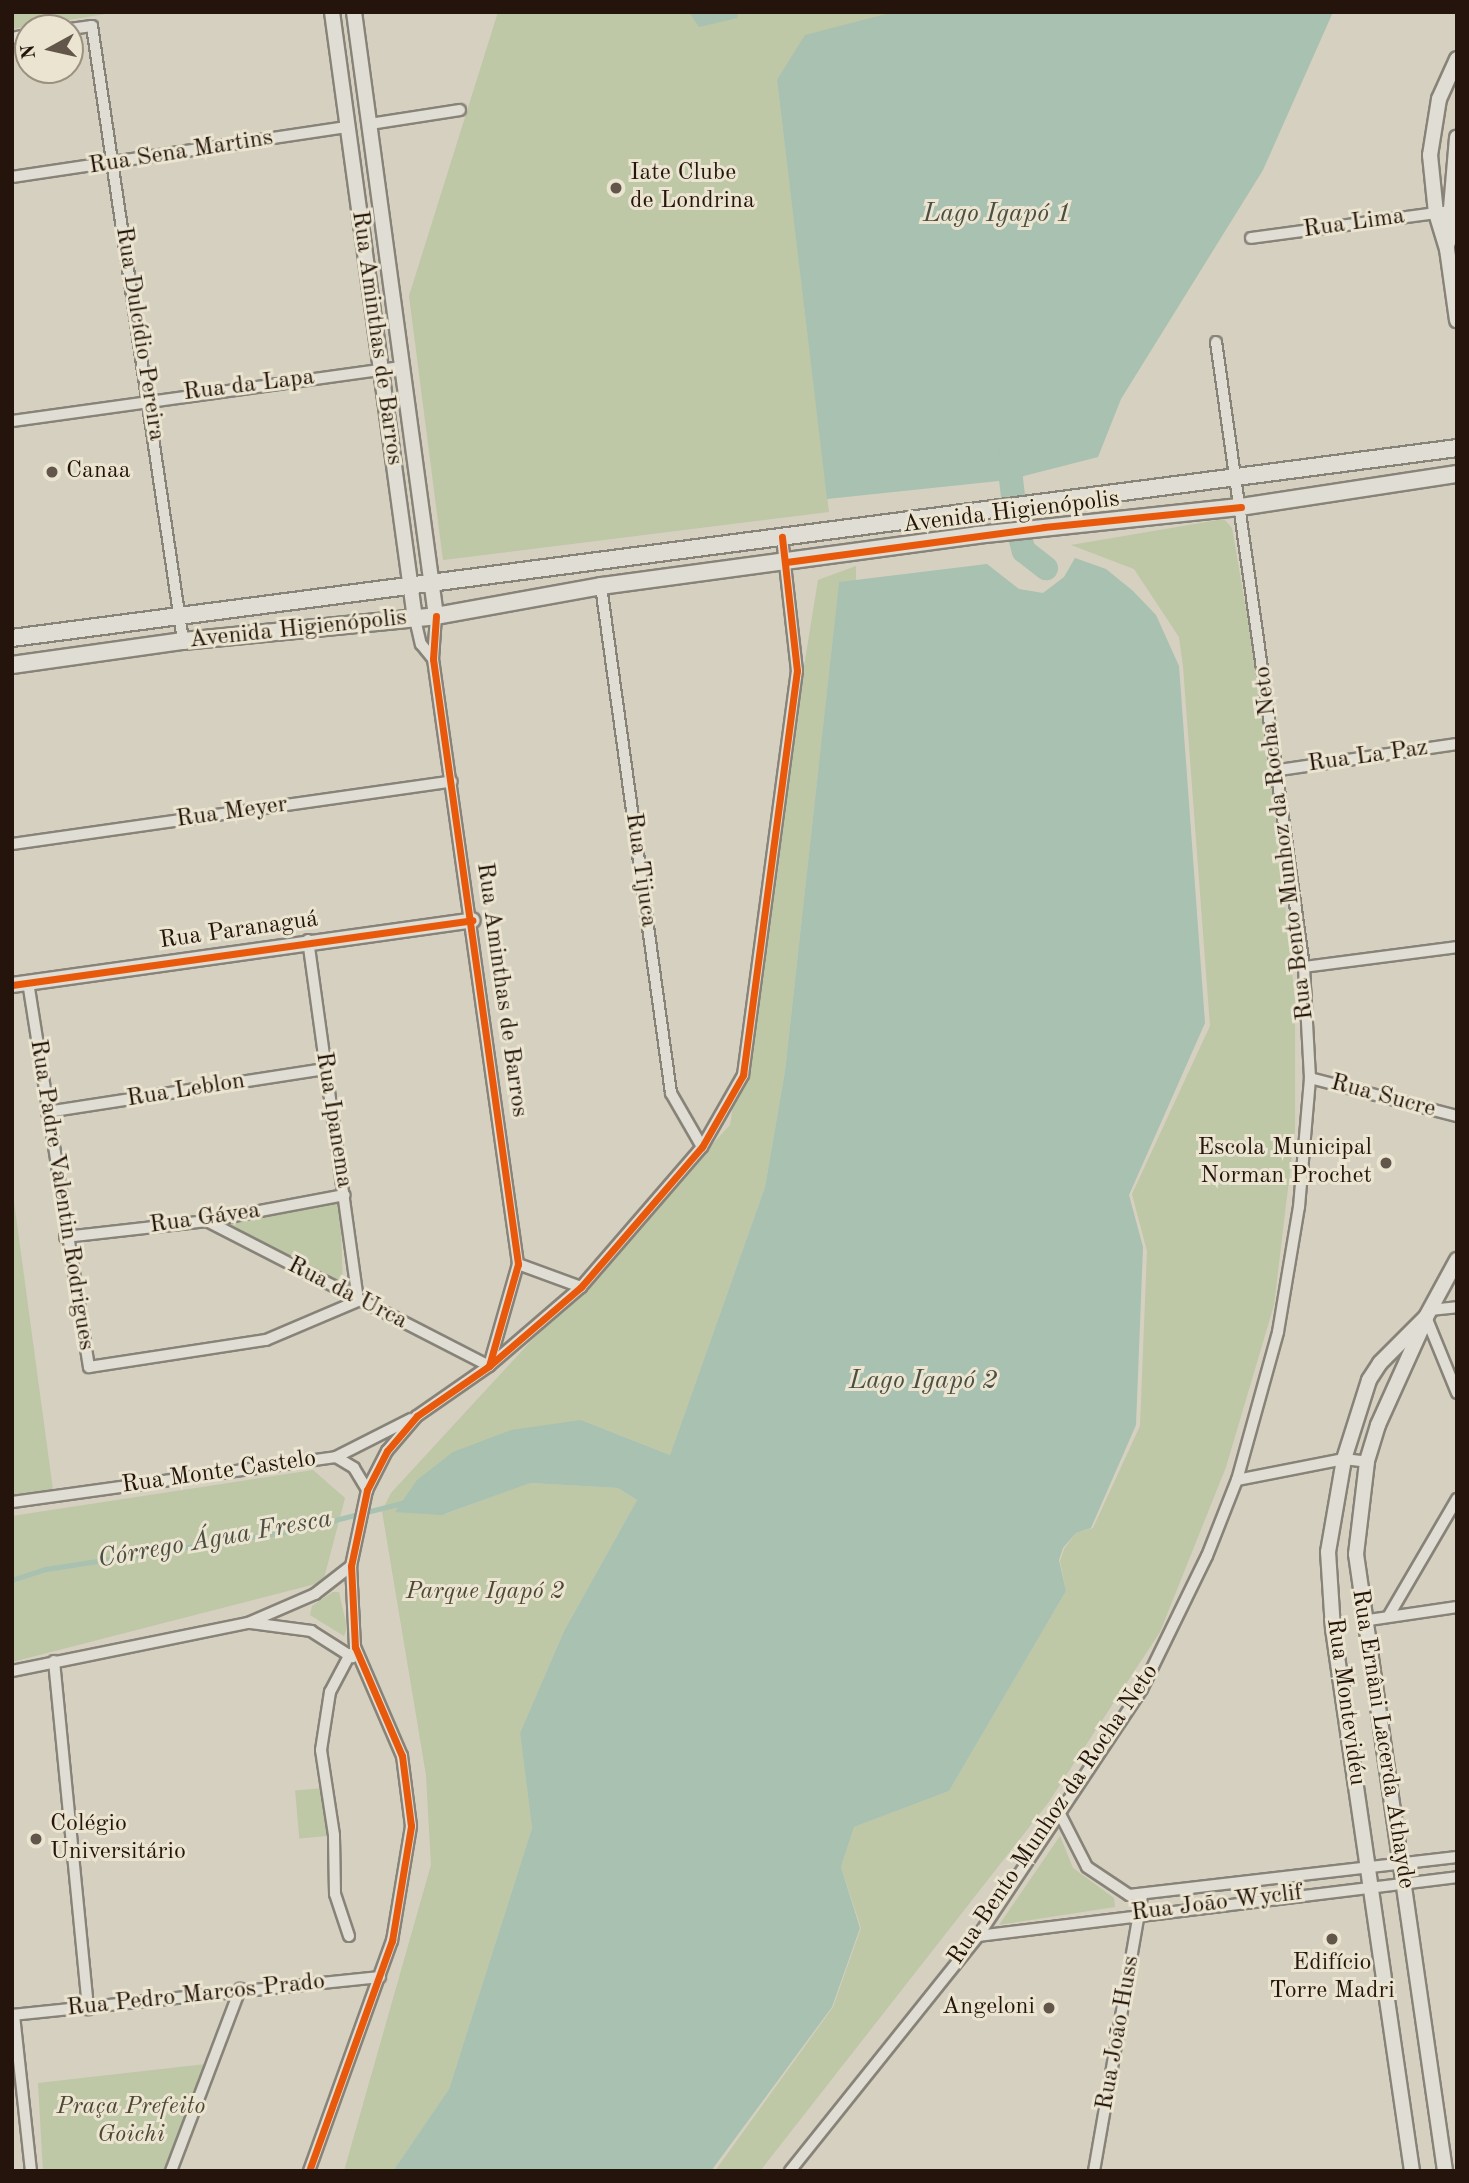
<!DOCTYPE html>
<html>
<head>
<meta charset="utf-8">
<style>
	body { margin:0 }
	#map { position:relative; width:1469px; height:2183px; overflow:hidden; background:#d5d0bf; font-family:"Old Standard TT",serif }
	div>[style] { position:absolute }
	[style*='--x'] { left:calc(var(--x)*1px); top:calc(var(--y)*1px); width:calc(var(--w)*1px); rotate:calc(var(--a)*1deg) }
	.green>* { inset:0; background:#bec7a6; transform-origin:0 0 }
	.water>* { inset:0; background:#a8c1b0 }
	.stream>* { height:4.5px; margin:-2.25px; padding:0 2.25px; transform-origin:2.25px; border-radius:2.25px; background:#a8c1b0 }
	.river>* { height:24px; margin:-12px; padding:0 12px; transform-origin:12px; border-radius:12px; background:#a8c1b0 }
	.roads { filter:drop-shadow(2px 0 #888379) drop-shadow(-2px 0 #888379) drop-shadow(0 2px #888379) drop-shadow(0 -2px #888379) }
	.minor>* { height:10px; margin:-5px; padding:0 5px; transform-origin:5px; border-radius:5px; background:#e0ddd4 }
	.tertiary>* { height:14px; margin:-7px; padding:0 7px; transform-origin:7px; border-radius:7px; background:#e0ddd4 }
	.secondary>* { height:16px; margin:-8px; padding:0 8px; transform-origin:8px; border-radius:8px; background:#e0ddd4 }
	.cycleway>* { height:7px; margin:-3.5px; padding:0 3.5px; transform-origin:3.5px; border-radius:3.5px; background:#e8590c }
	.dots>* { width:19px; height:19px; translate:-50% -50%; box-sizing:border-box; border:4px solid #eae4d0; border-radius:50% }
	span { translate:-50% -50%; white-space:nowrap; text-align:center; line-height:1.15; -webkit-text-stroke:6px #eae4d0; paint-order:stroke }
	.street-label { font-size:24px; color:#24140b }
	.poi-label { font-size:24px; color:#24140b }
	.left { translate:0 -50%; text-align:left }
	.right { translate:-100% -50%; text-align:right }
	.park-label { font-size:24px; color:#4d4734; font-style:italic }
	.water-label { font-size:26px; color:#4b4e42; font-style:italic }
	.frame { position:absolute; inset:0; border:14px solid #24140b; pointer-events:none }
	.north { position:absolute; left:14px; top:14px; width:70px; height:70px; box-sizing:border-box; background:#eae4d0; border:2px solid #9b9181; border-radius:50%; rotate:262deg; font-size:19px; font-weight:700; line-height:28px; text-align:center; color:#24140b }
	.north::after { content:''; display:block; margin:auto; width:24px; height:32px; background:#62564a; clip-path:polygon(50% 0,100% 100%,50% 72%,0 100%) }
</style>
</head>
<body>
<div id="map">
	<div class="green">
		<i style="clip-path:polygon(12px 12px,118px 12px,12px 29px)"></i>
		<i style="clip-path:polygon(498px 12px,894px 12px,777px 80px,829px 512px,443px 560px,409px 296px)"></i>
		<i style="clip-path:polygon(1224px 519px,1232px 528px,1268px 738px,1295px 1001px,1295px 1130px,1274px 1305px,1226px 1467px,1160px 1632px,1048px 1803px,760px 2171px,715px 2171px,833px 2007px,861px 1928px,841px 1867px,854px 1827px,949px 1791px,1066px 1591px,1060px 1561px,1064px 1549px,1076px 1533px,1093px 1528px,1140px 1426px,1147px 1251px,1132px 1194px,1210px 1026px,1183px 666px,1179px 637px,1134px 569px,1071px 545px)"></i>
		<i style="clip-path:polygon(856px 566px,856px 580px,839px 583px,785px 1071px,765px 1187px,670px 1455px,581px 1420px,443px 1515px,529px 1483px,618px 1488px,637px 1500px,564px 1631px,520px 1733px,532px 1828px,449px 2089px,393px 2171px,344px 2171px,431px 1865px,426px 1775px,382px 1511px,391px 1493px,730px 1125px,818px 580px)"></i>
		<i style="clip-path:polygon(12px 1187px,53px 1490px,12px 1495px)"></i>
		<i style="clip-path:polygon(340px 1199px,343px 1287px,221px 1224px)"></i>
		<i style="clip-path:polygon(313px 1470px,345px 1498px,323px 1582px,12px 1662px,12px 1516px)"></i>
		<i style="clip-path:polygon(333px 1592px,339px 1592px,347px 1628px,344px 1636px,310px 1615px,312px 1606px)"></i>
		<i style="left:325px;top:1788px;width:48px;height:30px;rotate:85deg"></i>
		<i style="clip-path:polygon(1060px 1836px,1073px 1868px,1114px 1898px,1115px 1907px,999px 1925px)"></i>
		<i style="clip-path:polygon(206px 2064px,167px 2171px,43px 2171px,38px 2083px)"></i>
	</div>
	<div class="water">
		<i style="clip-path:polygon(689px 12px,738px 12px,737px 18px,699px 27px)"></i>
		<i style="clip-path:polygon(894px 12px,1333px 12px,1263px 170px,1121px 399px,1098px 457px,1008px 480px,827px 499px,777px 80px,805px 35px)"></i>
		<i style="clip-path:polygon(1075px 558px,1106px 569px,1133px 591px,1156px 615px,1179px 666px,1205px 1023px,1129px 1195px,1143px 1247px,1136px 1425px,1091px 1528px,1076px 1533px,1063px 1548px,1059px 1560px,1066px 1591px,949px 1791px,854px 1827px,841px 1867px,860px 1928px,832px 2007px,711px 2171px,393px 2171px,449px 2089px,532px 1828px,520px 1733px,564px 1631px,637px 1500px,618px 1488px,530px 1483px,442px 1515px,395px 1512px,417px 1480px,453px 1452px,511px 1430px,581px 1420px,670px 1455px,765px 1187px,785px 1071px,839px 582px,987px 564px,1019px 589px,1043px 593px,1064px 577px)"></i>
	</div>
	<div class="stream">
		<i style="--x:12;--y:1580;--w:36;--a:-18"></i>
		<i style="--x:46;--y:1569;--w:249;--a:-8.8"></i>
		<i style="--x:292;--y:1531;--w:118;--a:-14.3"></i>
	</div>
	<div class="river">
		<i style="--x:1012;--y:448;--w:14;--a:102"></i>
		<i style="--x:1009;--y:462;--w:60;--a:83.3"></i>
		<i style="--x:1016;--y:522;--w:30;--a:75"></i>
		<i style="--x:1024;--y:551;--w:28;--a:38"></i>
	</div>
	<div class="roads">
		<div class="minor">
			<i style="--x:70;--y:29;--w:22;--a:-8"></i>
			<i style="--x:92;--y:26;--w:622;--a:81.58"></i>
			<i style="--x:12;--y:38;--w:16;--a:-11"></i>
			<i style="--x:370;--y:124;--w:91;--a:-8.8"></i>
			<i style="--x:12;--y:177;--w:340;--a:-8.5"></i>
			<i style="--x:1251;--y:238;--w:195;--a:-7.7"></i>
			<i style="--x:12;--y:421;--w:395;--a:-7.9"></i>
			<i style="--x:601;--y:586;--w:512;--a:82.14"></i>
			<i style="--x:671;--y:1093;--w:62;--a:60.1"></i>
			<i style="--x:436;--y:616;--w:43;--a:94"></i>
			<i style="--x:433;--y:659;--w:611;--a:82"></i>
			<i style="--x:518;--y:1264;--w:106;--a:105.9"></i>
			<i style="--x:415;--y:619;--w:26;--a:77"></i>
			<i style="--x:421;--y:644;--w:19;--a:51"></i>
			<i style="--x:1279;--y:770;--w:180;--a:-8.3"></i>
			<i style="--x:12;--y:844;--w:444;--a:-8.1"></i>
			<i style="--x:308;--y:940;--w:364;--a:82.1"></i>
			<i style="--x:1304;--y:967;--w:154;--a:-7.4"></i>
			<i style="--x:28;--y:982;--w:390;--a:81"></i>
			<i style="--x:89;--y:1367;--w:179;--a:-8.7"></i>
			<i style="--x:266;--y:1340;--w:100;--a:-23"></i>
			<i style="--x:1310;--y:1078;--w:152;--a:14.5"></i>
			<i style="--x:47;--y:1112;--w:281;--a:-8.8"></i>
			<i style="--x:207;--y:1221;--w:317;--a:27.2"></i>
			<i style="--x:65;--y:1237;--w:143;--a:-6.4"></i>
			<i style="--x:207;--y:1221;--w:140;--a:-10.7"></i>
			<i style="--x:518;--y:1264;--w:67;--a:20.1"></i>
			<i style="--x:1430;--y:1310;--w:27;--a:-6"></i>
			<i style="--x:1426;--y:1317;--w:82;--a:67.8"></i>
			<i style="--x:336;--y:1457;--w:21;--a:31"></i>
			<i style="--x:354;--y:1468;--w:26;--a:59"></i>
			<i style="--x:1237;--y:1480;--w:109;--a:-11.1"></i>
			<i style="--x:1344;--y:1459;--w:23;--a:7"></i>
			<i style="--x:12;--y:1502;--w:327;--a:-7.9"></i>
			<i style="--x:336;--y:1457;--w:84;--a:-26.9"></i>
			<i style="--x:1388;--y:1617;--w:137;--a:-59.7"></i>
			<i style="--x:1362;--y:1621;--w:96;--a:-8.4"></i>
			<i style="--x:251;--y:1623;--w:61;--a:7.6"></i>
			<i style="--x:311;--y:1631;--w:49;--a:32.4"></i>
			<i style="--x:54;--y:1661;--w:350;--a:84.4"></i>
			<i style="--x:12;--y:1671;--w:241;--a:-11.5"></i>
			<i style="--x:248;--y:1623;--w:73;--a:-23.4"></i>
			<i style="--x:315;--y:1594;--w:46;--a:-37.9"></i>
			<i style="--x:1060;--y:1814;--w:59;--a:63"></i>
			<i style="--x:1087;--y:1867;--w:50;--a:33.7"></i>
			<i style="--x:1129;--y:1895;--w:330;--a:-6.6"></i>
			<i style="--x:349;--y:1936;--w:44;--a:-108.4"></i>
			<i style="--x:335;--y:1894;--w:59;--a:-91"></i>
			<i style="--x:334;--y:1835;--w:86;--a:-98.7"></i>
			<i style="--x:321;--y:1750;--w:59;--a:-81.2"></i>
			<i style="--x:330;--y:1692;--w:43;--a:-62.2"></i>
			<i style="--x:978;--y:1936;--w:483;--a:-7"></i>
			<i style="--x:12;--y:2015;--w:370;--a:-5.9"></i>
			<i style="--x:14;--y:2015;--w:157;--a:83.8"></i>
			<i style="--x:171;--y:2171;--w:195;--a:-69.2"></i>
			<i style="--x:309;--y:2171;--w:245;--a:-70.2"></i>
			<i style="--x:392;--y:1941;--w:117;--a:-80.6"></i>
			<i style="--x:411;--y:1826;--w:71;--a:-97.3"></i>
			<i style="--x:402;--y:1756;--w:119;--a:-113.3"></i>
			<i style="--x:355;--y:1647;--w:81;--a:-92.8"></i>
			<i style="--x:351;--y:1566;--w:78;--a:-78.1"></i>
			<i style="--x:367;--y:1490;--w:44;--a:-62.9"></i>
			<i style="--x:387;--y:1451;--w:46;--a:-49.4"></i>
			<i style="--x:417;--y:1416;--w:88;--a:-34.8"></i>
			<i style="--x:489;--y:1366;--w:121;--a:-40.7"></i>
			<i style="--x:581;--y:1287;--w:185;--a:-49.2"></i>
			<i style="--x:702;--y:1147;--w:83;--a:-60.3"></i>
			<i style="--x:743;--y:1075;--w:408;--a:-82.4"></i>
			<i style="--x:797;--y:671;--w:135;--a:-96.4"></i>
			<i style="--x:790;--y:2171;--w:301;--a:-51.3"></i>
			<i style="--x:978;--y:1936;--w:296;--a:-56.4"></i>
			<i style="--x:1142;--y:1689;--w:148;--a:-64"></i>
			<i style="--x:1207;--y:1556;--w:82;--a:-68.5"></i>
			<i style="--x:1237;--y:1480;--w:154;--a:-74.5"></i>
			<i style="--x:1278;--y:1332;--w:127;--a:-80.5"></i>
			<i style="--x:1299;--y:1207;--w:129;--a:-85.1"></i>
			<i style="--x:1310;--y:1078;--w:111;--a:-93.1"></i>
			<i style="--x:1304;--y:967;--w:631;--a:-98.01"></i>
			<i style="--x:1094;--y:2171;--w:280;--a:-80.1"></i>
		</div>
		<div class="tertiary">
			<i style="--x:332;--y:12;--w:613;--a:82.21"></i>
			<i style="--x:354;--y:12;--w:610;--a:82.27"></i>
			<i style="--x:1457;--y:59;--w:44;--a:114.2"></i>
			<i style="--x:1439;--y:99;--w:57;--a:99.1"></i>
			<i style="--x:1430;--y:155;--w:58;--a:84.1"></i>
			<i style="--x:1436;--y:213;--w:38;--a:73"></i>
			<i style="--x:1447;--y:249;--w:72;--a:82"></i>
			<i style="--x:1448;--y:243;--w:106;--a:-85.1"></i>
			<i style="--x:12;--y:985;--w:465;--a:-8"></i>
			<i style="--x:1424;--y:1323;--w:112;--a:114.3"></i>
			<i style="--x:1378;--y:1425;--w:39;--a:107"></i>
			<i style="--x:1367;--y:1462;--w:93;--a:96.8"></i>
			<i style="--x:1356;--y:1554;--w:623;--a:81.79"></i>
			<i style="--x:1412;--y:2171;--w:548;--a:-98.29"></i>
			<i style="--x:1333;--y:1629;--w:77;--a:-93.7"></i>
			<i style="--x:1328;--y:1552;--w:94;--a:-80.2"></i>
			<i style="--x:1344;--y:1459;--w:83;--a:-72.4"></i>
			<i style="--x:1369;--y:1380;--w:20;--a:-57"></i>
			<i style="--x:1380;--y:1363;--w:65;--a:-45"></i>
			<i style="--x:1426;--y:1317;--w:65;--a:-61.5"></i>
		</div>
		<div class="secondary">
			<i style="--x:12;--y:638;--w:1457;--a:-7.49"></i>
			<i style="--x:12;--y:665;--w:173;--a:-8"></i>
			<i style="--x:183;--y:641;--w:254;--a:-5.6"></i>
			<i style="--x:436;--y:616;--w:168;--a:-10.3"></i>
			<i style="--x:601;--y:586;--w:379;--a:-7.7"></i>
			<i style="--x:977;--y:535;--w:265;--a:-6.1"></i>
			<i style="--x:1241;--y:507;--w:219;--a:-8.7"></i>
		</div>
	</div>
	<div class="cycleway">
		<i style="--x:786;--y:562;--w:260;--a:-7.7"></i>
		<i style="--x:1044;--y:527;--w:198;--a:-5.8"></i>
		<i style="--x:436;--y:616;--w:43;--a:94"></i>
		<i style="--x:433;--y:659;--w:611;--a:82"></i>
		<i style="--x:518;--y:1264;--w:106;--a:105.9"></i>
		<i style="--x:12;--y:985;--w:465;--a:-8"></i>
		<i style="--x:309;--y:2171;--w:245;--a:-70.2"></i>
		<i style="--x:392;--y:1941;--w:117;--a:-80.6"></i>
		<i style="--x:411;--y:1826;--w:71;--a:-97.3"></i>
		<i style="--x:402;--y:1756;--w:119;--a:-113.3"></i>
		<i style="--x:355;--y:1647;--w:81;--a:-92.8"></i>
		<i style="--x:351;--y:1566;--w:78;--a:-78.1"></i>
		<i style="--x:367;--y:1490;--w:44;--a:-62.9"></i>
		<i style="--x:387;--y:1451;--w:46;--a:-49.4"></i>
		<i style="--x:417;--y:1416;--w:88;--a:-34.8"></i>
		<i style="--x:489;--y:1366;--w:121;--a:-40.7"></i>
		<i style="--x:581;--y:1287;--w:185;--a:-49.2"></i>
		<i style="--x:702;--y:1147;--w:83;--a:-60.3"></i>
		<i style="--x:743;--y:1075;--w:408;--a:-82.4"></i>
		<i style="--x:797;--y:671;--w:135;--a:-96.4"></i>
	</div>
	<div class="dots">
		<i style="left:616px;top:188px;background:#62564a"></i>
		<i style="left:52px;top:472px;background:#62564a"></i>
		<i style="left:1386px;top:1163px;background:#62564a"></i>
		<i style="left:36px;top:1839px;background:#62564a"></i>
		<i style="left:1332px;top:1939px;background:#62564a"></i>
		<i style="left:1049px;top:2008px;background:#62564a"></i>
	</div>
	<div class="street-label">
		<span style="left:181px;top:153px;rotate:-9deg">Rua Sena Martins</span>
		<span style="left:1354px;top:224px;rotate:-8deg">Rua Lima</span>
		<span style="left:139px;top:334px;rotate:81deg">Rua Dulcídio Pereira</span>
		<span style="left:376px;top:338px;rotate:82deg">Rua Aminthas de Barros</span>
		<span style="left:249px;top:386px;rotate:-7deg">Rua da Lapa</span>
		<span style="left:1011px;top:513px;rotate:-7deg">Avenida Higienópolis</span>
		<span style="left:298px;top:630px;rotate:-6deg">Avenida Higienópolis</span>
		<span style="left:1368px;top:757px;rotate:-8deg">Rua La Paz</span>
		<span style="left:232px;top:813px;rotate:-8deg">Rua Meyer</span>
		<span style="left:1285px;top:843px;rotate:-97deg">Rua Bento Munhoz da Rocha Neto</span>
		<span style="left:640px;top:870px;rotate:82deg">Rua Tijuca</span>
		<span style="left:239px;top:931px;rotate:-8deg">Rua Paranaguá</span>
		<span style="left:501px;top:990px;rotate:82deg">Rua Aminthas de Barros</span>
		<span style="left:186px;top:1091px;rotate:-9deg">Rua Leblon</span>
		<span style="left:1383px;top:1097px;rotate:15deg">Rua Sucre</span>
		<span style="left:333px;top:1120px;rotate:81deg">Rua Ipanema</span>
		<span style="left:61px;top:1195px;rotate:81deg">Rua Padre Valentin Rodrigues</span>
		<span style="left:205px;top:1219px;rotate:-8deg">Rua Gávea</span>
		<span style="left:347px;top:1294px;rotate:27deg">Rua da Urca</span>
		<span style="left:219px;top:1473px;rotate:-8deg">Rua Monte Castelo</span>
		<span style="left:1345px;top:1702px;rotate:82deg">Rua Montevidéu</span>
		<span style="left:1382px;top:1739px;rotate:81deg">Rua Ernâni Lacerda Athayde</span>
		<span style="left:1054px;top:1815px;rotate:-56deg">Rua Bento Munhoz da Rocha Neto</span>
		<span style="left:1217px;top:1904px;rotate:-7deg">Rua João Wyclif</span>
		<span style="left:196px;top:1996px;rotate:-6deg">Rua Pedro Marcos Prado</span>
		<span style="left:1119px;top:2033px;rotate:-80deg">Rua João Huss</span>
	</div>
	<div class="poi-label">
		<span class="left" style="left:630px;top:188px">Iate Clube<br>de Londrina</span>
		<span class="left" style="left:66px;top:472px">Canaa</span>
		<span class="right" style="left:1372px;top:1163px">Escola Municipal<br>Norman Prochet</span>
		<span class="left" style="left:50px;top:1839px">Colégio<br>Universitário</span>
		<span style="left:1332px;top:1978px">Edifício<br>Torre Madri</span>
		<span class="right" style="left:1035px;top:2008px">Angeloni</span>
	</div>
	<div class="park-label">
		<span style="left:485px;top:1593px">Parque Igapó 2</span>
		<span style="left:131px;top:2122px">Praça Prefeito<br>Goichi</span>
	</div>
	<div class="water-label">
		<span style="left:997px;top:215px">Lago Igapó 1</span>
		<span style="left:923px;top:1382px">Lago Igapó 2</span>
		<span style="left:215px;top:1540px;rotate:-10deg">Córrego Água Fresca</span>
	</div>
	<div class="frame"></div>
	<div class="north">N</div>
</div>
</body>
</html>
